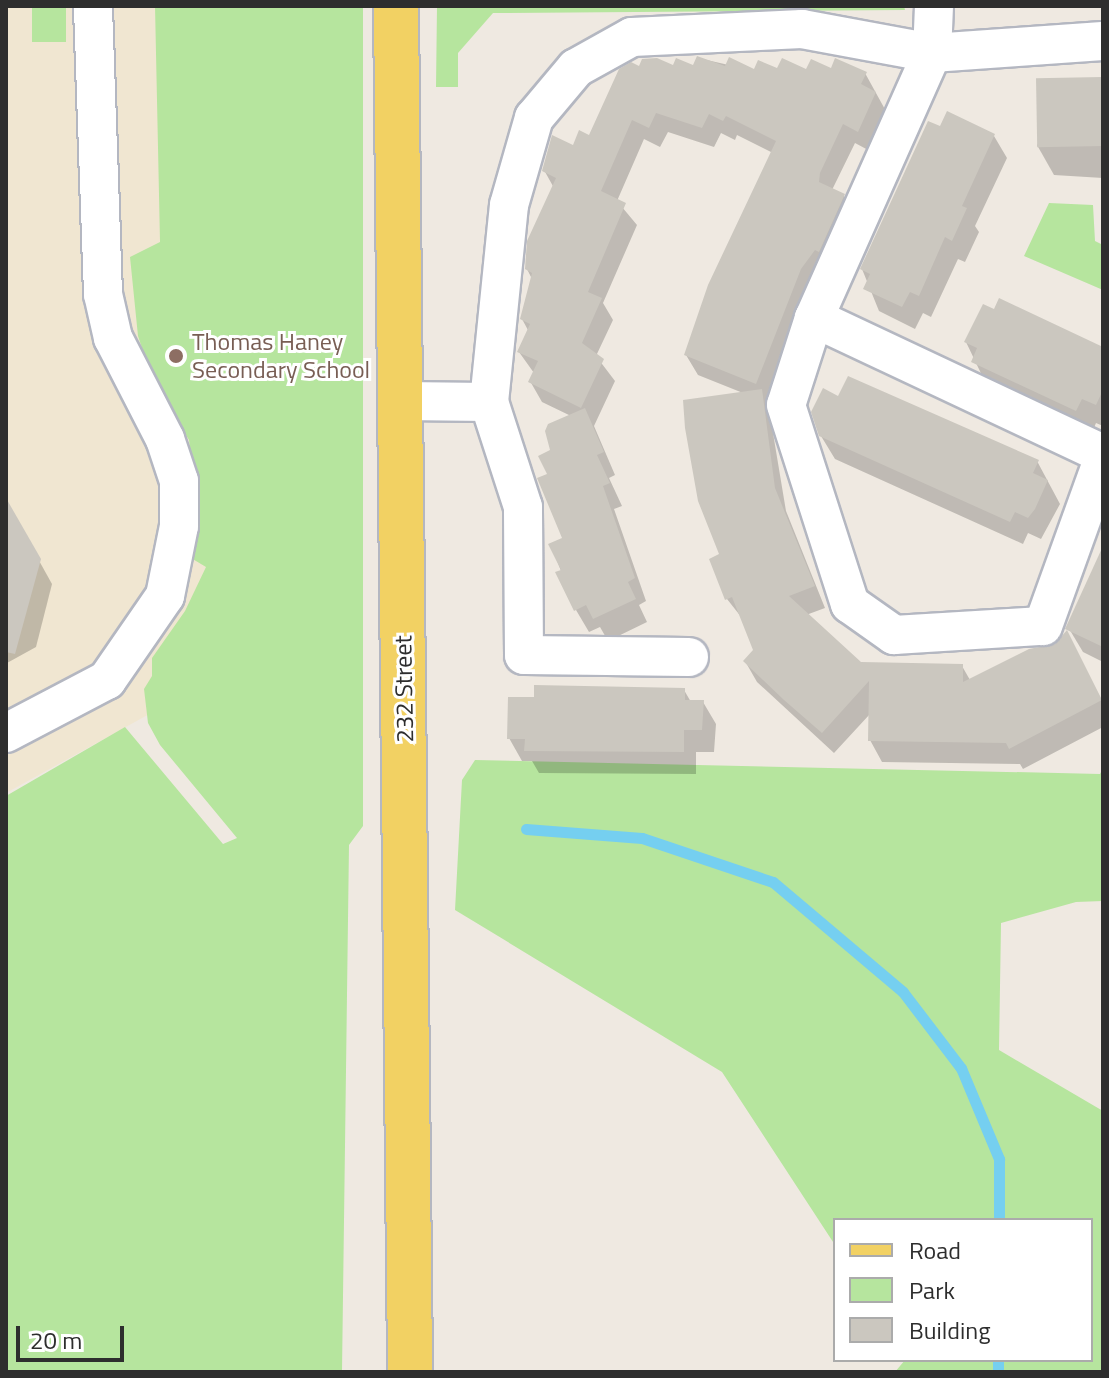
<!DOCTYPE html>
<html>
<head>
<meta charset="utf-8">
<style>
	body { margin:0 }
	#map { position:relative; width:1109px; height:1378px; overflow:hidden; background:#efe9e1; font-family:"Titillium Web",sans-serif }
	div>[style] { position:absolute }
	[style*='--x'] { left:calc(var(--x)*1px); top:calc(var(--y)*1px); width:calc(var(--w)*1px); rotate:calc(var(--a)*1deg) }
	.education>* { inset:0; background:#f0e6d1 }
	.green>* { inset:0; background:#b6e59e; transform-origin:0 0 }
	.shadow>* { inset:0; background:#0003 }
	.stream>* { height:11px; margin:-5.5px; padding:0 5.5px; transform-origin:5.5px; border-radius:5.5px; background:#75cff0 }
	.building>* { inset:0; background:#cbc7bf; transform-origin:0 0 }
	.roads { filter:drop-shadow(2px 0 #b4b7c1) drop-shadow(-2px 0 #b4b7c1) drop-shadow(0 2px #b4b7c1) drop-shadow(0 -2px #b4b7c1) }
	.minor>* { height:38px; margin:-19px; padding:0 19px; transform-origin:19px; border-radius:19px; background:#fff }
	.major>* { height:44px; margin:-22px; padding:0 22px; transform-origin:22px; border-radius:22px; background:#f2d163 }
	.dots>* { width:22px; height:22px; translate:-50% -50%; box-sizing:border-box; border:4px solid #fff; border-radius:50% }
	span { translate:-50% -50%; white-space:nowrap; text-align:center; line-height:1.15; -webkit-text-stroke:6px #fff; paint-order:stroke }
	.education-label { font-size:24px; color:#785e54 }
	.left { translate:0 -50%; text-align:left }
	.street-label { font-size:24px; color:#2e2e2e }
	.frame { position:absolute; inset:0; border:8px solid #2e2e2e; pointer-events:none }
	.legend { position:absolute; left:833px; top:1218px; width:260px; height:144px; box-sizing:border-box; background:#fff; border:2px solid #ababab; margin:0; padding:10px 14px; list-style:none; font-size:24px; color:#2e2e2e }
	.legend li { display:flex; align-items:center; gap:16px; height:40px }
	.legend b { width:40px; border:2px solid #ababab }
	.scale { position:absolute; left:16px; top:1326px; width:108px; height:36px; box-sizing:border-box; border:4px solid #2e2e2e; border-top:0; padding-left:10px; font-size:24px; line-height:28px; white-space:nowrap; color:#2e2e2e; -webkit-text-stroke:6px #fff; paint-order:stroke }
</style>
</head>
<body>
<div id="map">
	<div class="education">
		<i style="clip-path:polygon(6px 6px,297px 6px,352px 659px,153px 712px,6px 793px)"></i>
	</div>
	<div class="green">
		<i style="left:32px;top:6px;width:34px;height:36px"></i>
		<i style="clip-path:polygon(155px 6px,363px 6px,363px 826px,349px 845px,342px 1372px,6px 1372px,6px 796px,125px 727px,223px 844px,237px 838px,160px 745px,148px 723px,144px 689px,152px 676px,152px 658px,185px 611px,206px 567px,191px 558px,197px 504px,189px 440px,154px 384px,138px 336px,130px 257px,160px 242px)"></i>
		<i style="clip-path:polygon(437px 6px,904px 6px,905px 10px,493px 13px,458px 53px,458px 87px,436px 87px)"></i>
		<i style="clip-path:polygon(1049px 203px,1093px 205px,1095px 241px,1103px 245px,1103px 290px,1024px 256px)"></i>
		<i style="clip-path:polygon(475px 760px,1100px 774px,1103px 768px,1103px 901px,1076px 902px,1001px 923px,999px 1050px,1103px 1111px,1103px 1372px,895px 1372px,905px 1360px,1091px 1360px,1091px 1220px,835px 1220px,835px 1245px,722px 1072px,455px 910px,462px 780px)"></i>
	</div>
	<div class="shadow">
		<i style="clip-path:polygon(698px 58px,755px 71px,865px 73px,887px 113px,870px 151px,855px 143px,832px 190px,844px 196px,855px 216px,812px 290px,768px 403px,786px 511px,825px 608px,806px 615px,860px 664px,962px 666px,970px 680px,1078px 654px,1103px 703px,1103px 727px,1023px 769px,1020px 764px,882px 762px,870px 740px,870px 714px,834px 753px,757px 682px,745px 661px,755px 651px,742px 618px,727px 599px,721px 555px,743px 393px,698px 375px,686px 355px,773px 153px,737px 135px,735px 140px,721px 133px,714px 147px,668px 132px,660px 147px,644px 139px,617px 201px,637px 225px,603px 303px,613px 320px,596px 356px,615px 381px,594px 426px,615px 475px,609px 478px,622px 506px,614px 509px,646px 601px,639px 605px,647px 622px,608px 641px,600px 627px,589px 632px,576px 610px,551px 545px,565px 539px,550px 475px,552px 451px,571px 416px,542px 402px,530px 381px,534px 373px,519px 352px,529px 332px,522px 319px,532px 279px,527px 269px,554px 188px,544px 170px,590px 137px,640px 68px,694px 68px)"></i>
		<i style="clip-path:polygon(1101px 79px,1103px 178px,1054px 175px,1037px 145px)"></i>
		<i style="clip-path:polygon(941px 129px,994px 136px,1007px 158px,975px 226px,979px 232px,965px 262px,958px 259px,931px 317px,923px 313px,915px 329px,879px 311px,862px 269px)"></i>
		<i style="clip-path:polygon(966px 342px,1103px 350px,1103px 426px,1096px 423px,1091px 435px,988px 388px)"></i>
		<i style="clip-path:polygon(839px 399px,1037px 461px,1060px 504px,1041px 539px,1028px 533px,1023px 544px,835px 459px,821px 436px)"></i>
		<i style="clip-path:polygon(7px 503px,52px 584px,36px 647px,7px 663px)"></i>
		<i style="clip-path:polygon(1103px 554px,1103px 662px,1083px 652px,1068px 627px)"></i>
		<i style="clip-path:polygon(684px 690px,691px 702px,703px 702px,716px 724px,714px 752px,696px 752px,696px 774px,539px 773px,532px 761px,522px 761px,509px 738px)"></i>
	</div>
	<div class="stream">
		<i style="--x:526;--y:829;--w:116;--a:4.4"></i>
		<i style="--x:642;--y:838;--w:138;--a:18.6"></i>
		<i style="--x:773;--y:882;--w:170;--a:40.2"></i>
		<i style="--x:903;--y:992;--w:96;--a:52.7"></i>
		<i style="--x:961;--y:1068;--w:99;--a:67.3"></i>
		<i style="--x:999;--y:1159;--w:61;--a:90"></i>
		<i style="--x:998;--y:1372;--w:12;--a:-90"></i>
	</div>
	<div class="building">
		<i style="clip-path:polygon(697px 56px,725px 66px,729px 57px,754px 69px,758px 60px,777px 68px,782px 58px,806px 69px,811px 59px,831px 68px,835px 58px,867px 72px,861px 84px,876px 92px,858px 132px,843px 124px,820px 173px,819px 182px,845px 194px,819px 252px,815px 250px,801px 269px,756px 384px,684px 355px,708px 285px,776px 141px,726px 116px,723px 121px,709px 114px,702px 128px,656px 113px,649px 128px,632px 120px,601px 191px,626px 203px,588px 292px,602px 298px,582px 343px,604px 359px,581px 408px,528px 382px,538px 361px,517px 352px,530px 324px,520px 319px,532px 273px,525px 269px,527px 241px,556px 178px,542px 171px,552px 135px,573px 145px,579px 130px,589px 135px,619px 69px,631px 62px,639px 66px,642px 59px,657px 58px,673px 65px,676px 58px,693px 65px)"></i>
		<i style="left:1102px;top:77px;width:69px;height:66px;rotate:89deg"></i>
		<i style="clip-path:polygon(947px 111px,995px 134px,962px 206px,967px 208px,952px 241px,945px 237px,919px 296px,910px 292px,902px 307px,863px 289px,870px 274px,860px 269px,928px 121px,940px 126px)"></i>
		<i style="clip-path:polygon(999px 298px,1103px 347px,1103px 390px,1096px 405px,1082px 399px,1076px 411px,971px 362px,977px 348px,964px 342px,983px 304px,994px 309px)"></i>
		<i style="clip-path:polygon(848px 376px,1039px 460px,1033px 473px,1048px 480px,1035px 509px,1028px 518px,1015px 512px,1010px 522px,819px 436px,811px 412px,823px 388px,838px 396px)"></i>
		<i style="clip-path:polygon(762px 389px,775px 488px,815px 586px,789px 596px,861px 662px,963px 664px,963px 682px,1029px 649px,1055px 644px,1067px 630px,1102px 700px,1009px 749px,1006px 743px,868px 741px,869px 681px,822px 733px,784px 700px,743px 661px,753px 650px,732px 597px,725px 600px,709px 559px,719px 554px,698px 501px,685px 428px,683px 400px)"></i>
		<i style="clip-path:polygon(585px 408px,604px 452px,597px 455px,610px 483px,603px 486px,635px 578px,628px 582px,636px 599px,593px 619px,586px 605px,574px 611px,555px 572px,561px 570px,548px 544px,562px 538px,537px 478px,547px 474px,538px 456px,550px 450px,545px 431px,548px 424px)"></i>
		<i style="clip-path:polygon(6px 498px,41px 559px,15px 654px,6px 652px)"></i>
		<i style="clip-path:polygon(1103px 546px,1103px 647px,1065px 629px)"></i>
		<i style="clip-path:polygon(534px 685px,685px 688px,685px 700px,704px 700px,702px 730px,684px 730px,684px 752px,524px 751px,525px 739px,507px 739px,508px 697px,534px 697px)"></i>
	</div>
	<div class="roads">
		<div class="minor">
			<i style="--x:934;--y:6;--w:47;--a:92.4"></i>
			<i style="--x:932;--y:53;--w:290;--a:114"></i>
			<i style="--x:814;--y:318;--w:91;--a:107.8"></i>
			<i style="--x:786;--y:405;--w:209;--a:72.2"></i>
			<i style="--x:850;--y:604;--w:54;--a:35.2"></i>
			<i style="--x:894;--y:635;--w:149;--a:-3.5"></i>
			<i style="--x:1043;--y:626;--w:177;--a:-70.2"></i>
			<i style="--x:814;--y:318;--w:319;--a:25.2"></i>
			<i style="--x:401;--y:401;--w:88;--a:0.7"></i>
			<i style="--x:689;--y:657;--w:165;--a:-179.3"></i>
			<i style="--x:524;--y:655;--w:148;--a:-90.4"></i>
			<i style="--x:523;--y:507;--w:110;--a:-107.9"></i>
			<i style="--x:489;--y:402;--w:198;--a:-84.2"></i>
			<i style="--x:509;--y:205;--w:91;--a:-74"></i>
			<i style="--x:534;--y:118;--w:65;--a:-50"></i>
			<i style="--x:576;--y:68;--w:64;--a:-29"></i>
			<i style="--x:632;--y:37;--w:170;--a:-2.7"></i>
			<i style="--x:802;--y:29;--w:132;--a:10.5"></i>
			<i style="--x:932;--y:53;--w:171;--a:-4"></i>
			<i style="--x:6;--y:733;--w:114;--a:-27.7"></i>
			<i style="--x:107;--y:680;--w:102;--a:-55.4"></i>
			<i style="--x:165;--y:596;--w:71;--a:-78.7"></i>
			<i style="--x:179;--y:526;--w:45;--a:-90"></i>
			<i style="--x:179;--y:481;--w:44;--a:-108.4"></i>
			<i style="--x:165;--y:439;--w:114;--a:-117.2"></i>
			<i style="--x:113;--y:338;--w:45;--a:-102.8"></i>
			<i style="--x:103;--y:294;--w:288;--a:-92"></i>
		</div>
		<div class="major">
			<i style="--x:396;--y:6;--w:1366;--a:89.41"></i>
		</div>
	</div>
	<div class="dots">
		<i style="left:176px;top:356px;background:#8d6e63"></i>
	</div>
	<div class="education-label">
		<span class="left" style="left:192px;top:356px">Thomas Haney<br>Secondary School</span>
	</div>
	<div class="street-label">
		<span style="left:404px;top:689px;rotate:-91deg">232 Street</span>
	</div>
	<div class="frame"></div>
	<ul class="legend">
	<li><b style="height:10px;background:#f2d163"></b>Road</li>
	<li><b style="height:22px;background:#b6e59e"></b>Park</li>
	<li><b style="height:22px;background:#cbc7bf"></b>Building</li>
	</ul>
	<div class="scale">20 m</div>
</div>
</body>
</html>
